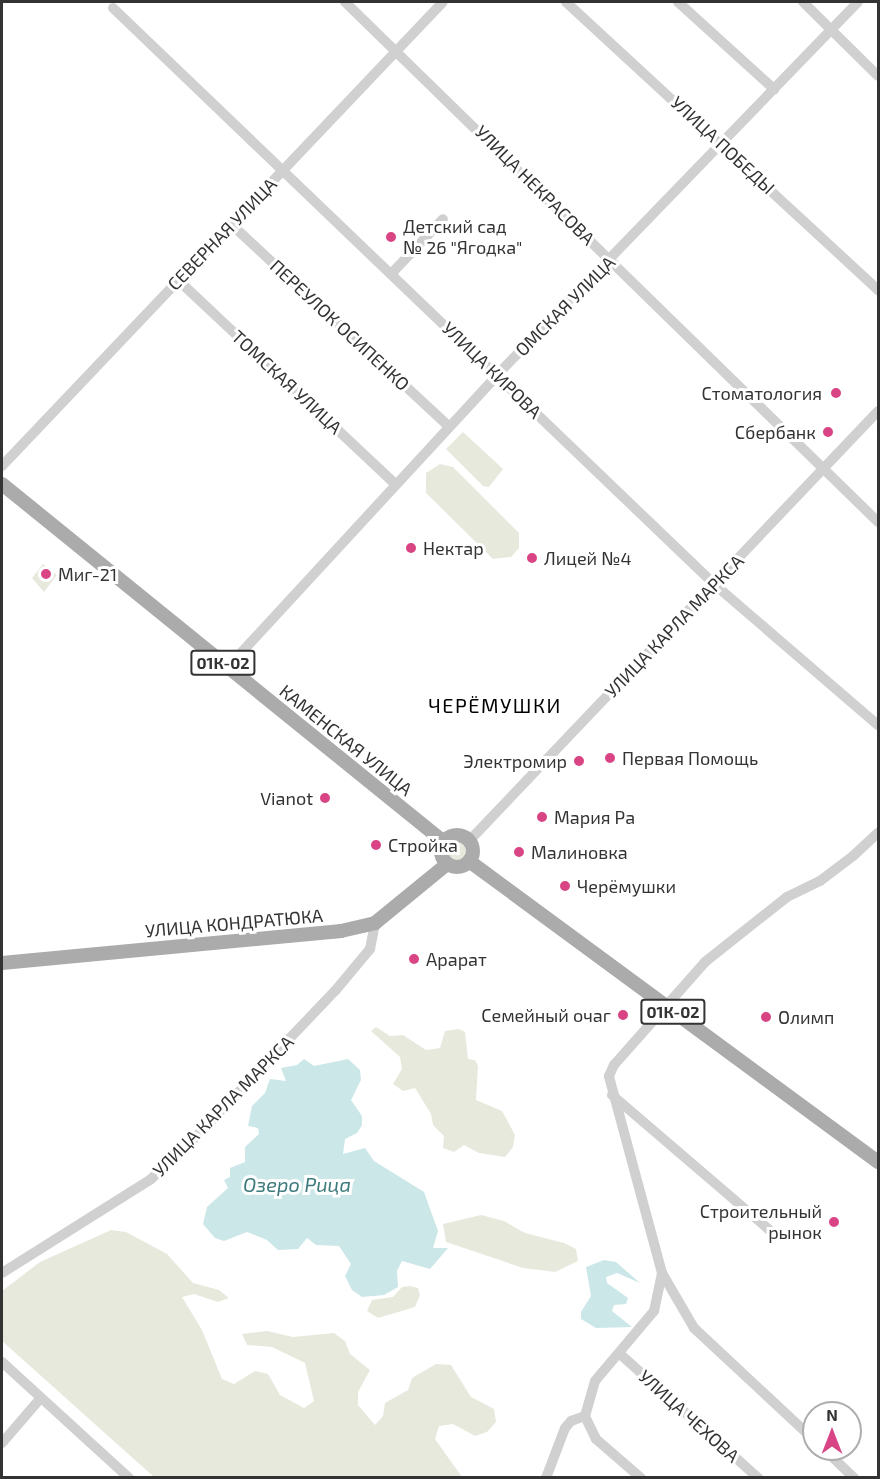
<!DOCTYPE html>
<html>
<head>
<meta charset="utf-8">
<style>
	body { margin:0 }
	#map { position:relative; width:880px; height:1479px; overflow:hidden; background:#fff; font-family:"Exo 2",sans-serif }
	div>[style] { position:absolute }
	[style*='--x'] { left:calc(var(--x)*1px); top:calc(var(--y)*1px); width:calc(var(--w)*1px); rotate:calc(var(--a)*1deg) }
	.green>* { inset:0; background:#e8e9dd }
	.round { border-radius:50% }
	.water>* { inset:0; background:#cbe7e8 }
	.minor>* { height:10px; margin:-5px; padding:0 5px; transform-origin:5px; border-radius:5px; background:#d0d0d0 }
	.major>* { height:14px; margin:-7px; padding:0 7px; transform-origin:7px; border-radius:7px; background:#ababab }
	.major>.ring { margin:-7px; padding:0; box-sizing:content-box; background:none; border:14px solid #ababab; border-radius:50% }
	.dots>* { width:16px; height:16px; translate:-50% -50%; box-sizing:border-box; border:3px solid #fff; border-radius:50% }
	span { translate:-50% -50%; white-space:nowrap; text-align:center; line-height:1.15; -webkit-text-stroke:6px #fff; paint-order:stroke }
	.shield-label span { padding:2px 4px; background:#fff; border:2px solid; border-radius:4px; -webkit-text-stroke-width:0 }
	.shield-label { font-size:16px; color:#333; font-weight:700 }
	.street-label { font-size:18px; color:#333 }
	.poi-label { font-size:18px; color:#333 }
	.left { translate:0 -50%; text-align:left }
	.right { translate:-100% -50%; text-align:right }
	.neighbourhood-label { font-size:20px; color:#000; letter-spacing:1.5px }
	.water-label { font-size:20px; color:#3d7a7d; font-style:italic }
	.frame { position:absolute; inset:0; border:3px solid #333; pointer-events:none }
	.north { position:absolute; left:802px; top:1401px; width:60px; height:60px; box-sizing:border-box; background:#fff; border:2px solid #adadad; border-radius:50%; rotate:0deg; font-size:16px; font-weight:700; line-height:24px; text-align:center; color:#333 }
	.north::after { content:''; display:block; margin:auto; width:21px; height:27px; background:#d94584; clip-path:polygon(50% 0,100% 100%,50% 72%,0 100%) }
</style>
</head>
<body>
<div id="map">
	<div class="green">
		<i style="clip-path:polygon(463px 432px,503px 469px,489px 487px,483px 486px,446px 449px)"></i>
		<i style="clip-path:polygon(440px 464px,453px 467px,519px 533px,519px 548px,511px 557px,493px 559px,426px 493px,426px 473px)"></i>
		<i style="clip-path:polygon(43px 564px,57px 575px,44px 592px,32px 578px)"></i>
		<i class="round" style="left:443px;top:837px;width:28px;height:28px"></i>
		<i style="clip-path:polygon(376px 1027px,390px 1036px,403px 1035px,426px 1050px,440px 1048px,445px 1031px,459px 1029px,465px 1032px,468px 1059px,475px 1060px,478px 1066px,476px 1100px,502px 1111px,515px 1135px,513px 1147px,505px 1157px,479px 1153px,464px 1145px,454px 1152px,443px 1148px,444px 1136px,433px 1125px,431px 1114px,415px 1088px,403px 1091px,393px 1084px,402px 1069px,400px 1057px,371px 1031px)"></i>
		<i style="clip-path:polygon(481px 1215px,504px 1221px,525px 1233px,564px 1243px,576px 1249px,578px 1261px,555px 1272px,523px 1268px,446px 1242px,443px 1224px)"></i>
		<i style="clip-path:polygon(111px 1230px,126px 1232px,167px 1254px,193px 1283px,219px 1290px,229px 1298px,218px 1302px,194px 1294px,182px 1297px,202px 1330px,222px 1379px,234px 1384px,255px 1371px,268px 1374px,280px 1395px,304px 1408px,314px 1401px,305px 1363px,272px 1347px,247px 1345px,242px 1334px,267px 1331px,293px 1337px,334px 1333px,345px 1341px,350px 1354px,370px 1370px,358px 1392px,358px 1405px,375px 1425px,383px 1416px,385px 1403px,408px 1390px,412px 1378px,436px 1364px,451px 1365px,471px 1397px,494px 1409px,496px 1422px,487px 1432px,475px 1436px,453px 1424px,439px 1426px,435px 1439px,462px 1477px,154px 1477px,2px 1341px,2px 1291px,40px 1262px)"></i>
		<i style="clip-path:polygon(410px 1286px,418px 1288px,420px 1295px,415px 1307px,378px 1318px,367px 1311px,372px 1300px,393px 1297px,402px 1287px)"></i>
	</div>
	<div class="water">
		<i style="clip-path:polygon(304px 1059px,314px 1066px,348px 1059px,360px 1070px,361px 1080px,351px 1100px,362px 1116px,362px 1125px,357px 1133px,345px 1139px,343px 1154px,365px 1148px,374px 1161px,424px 1192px,438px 1231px,433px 1248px,448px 1248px,430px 1269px,402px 1261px,397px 1271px,398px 1287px,384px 1295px,362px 1297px,352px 1290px,345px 1276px,351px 1264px,339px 1246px,316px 1245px,307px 1238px,298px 1249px,278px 1250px,267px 1240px,247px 1232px,224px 1241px,215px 1238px,203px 1224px,207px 1207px,228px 1188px,224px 1180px,230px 1177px,230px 1168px,245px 1162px,245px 1147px,259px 1134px,258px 1128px,248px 1126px,252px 1106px,265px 1093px,270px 1079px,286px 1081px,281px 1068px,297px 1065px)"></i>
		<i style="clip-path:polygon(604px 1260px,616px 1262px,640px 1283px,617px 1273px,606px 1277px,607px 1283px,628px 1298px,626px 1304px,614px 1305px,612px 1311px,632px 1327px,596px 1328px,581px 1319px,581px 1312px,591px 1296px,586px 1267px)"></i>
	</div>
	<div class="minor">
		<i style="--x:345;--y:2;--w:745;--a:44.29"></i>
		<i style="--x:566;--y:2;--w:425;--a:42.7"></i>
		<i style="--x:678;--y:2;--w:130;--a:42.2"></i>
		<i style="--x:803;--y:2;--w:105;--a:44.6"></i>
		<i style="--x:113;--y:8;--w:832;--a:43.78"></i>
		<i style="--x:714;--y:584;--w:216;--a:40.7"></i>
		<i style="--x:231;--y:224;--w:296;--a:42.9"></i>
		<i style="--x:392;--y:273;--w:74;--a:-46.6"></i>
		<i style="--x:178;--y:280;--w:298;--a:43.2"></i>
		<i style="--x:2;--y:466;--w:640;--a:-46.46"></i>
		<i style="--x:228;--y:667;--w:397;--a:-47.3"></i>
		<i style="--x:497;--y:375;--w:519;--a:-45.94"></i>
		<i style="--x:469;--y:841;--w:593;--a:-46.43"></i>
		<i style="--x:612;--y:1095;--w:212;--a:40.6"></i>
		<i style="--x:2;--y:1273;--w:176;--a:-32.2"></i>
		<i style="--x:151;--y:1179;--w:54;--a:-42.8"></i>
		<i style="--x:191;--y:1142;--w:209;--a:-46.4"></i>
		<i style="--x:335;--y:991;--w:55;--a:-50.2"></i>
		<i style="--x:370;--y:949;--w:26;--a:-79"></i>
		<i style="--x:662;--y:1273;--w:64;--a:59.8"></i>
		<i style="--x:694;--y:1328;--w:164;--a:43"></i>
		<i style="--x:620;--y:1354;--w:186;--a:41.9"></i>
		<i style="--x:2;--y:1362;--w:172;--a:42.4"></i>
		<i style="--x:2;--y:1443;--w:58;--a:-49.2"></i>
		<i style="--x:824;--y:1449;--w:42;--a:44"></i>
		<i style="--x:546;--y:1478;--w:53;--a:-69.2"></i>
		<i style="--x:565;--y:1428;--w:9;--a:-49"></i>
		<i style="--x:571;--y:1421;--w:15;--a:-20"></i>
		<i style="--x:641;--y:1478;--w:60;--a:-139.1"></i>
		<i style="--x:596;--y:1439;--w:25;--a:-116"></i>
		<i style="--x:585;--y:1416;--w:36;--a:-74"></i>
		<i style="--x:595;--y:1381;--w:92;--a:-49.9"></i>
		<i style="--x:654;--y:1311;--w:39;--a:-78"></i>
		<i style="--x:662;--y:1273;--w:204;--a:-105.1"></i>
		<i style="--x:609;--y:1076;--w:12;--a:-66"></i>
		<i style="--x:614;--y:1065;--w:137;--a:-48.5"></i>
		<i style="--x:705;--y:962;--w:105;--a:-38.4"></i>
		<i style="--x:787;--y:897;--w:37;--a:-26"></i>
		<i style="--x:820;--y:881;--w:41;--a:-37.1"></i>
		<i style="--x:853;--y:856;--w:34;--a:-43"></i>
	</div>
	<div class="major">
		<i style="--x:2;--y:484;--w:569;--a:39.01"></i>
		<i class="ring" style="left:441px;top:835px;width:18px;height:18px"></i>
		<i style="--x:469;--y:861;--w:508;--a:36.35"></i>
		<i style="--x:2;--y:963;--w:341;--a:-5.4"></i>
		<i style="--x:341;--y:931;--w:35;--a:-13"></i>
		<i style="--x:375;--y:923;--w:93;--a:-39.3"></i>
	</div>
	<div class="dots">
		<i style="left:391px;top:237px;background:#d94584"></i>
		<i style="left:836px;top:393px;background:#d94584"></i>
		<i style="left:828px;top:432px;background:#d94584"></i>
		<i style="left:411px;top:548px;background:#d94584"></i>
		<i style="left:532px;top:558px;background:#d94584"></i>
		<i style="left:46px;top:574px;background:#d94584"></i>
		<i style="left:610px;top:758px;background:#d94584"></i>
		<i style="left:579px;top:761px;background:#d94584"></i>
		<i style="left:325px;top:798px;background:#d94584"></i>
		<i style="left:542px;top:817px;background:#d94584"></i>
		<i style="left:376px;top:845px;background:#d94584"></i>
		<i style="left:519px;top:852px;background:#d94584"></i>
		<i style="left:565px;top:886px;background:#d94584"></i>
		<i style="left:414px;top:959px;background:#d94584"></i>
		<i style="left:623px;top:1015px;background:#d94584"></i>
		<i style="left:766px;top:1017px;background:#d94584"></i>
		<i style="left:834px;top:1222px;background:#d94584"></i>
	</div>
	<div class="shield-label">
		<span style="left:223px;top:663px">01К-02</span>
		<span style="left:673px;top:1012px">01К-02</span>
	</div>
	<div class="street-label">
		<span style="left:723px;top:145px;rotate:43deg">УЛИЦА ПОБЕДЫ</span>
		<span style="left:535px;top:185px;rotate:45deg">УЛИЦА НЕКРАСОВА</span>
		<span style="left:222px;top:234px;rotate:-46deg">СЕВЕРНАЯ УЛИЦА</span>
		<span style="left:565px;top:306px;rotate:-45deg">ОМСКАЯ УЛИЦА</span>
		<span style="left:340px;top:325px;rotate:43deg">ПЕРЕУЛОК ОСИПЕНКО</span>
		<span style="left:492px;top:370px;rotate:44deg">УЛИЦА КИРОВА</span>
		<span style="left:287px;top:382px;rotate:43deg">ТОМСКАЯ УЛИЦА</span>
		<span style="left:674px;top:626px;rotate:-46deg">УЛИЦА КАРЛА МАРКСА</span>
		<span style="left:346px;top:740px;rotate:39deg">КАМЕНСКАЯ УЛИЦА</span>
		<span style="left:234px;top:923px;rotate:-5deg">УЛИЦА КОНДРАТЮКА</span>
		<span style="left:223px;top:1106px;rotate:-45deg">УЛИЦА КАРЛА МАРКСА</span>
		<span style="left:689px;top:1416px;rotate:42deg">УЛИЦА ЧЕХОВА</span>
	</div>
	<div class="poi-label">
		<span class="left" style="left:403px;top:237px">Детский сад<br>№ 26 "Ягодка"</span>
		<span class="right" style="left:822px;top:393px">Стоматология</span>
		<span class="right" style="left:816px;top:432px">Сбербанк</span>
		<span class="left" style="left:423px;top:548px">Нектар</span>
		<span class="left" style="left:544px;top:558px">Лицей №4</span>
		<span class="left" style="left:58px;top:574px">Миг-21</span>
		<span class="left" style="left:622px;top:758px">Первая Помощь</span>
		<span class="right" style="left:567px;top:761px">Электромир</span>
		<span class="right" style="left:313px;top:798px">Vianot</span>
		<span class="left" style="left:554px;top:817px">Мария Ра</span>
		<span class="left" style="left:388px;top:845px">Стройка</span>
		<span class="left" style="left:531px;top:852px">Малиновка</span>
		<span class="left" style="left:577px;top:886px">Черёмушки</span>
		<span class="left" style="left:426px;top:959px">Арарат</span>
		<span class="right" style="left:611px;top:1015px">Семейный очаг</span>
		<span class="left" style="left:778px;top:1017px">Олимп</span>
		<span class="right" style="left:822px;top:1222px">Строительный<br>рынок</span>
	</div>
	<div class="neighbourhood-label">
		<span style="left:495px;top:705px">ЧЕРЁМУШКИ</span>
	</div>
	<div class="water-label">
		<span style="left:297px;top:1184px">Озеро Рица</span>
	</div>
	<div class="frame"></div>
	<div class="north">N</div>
</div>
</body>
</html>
